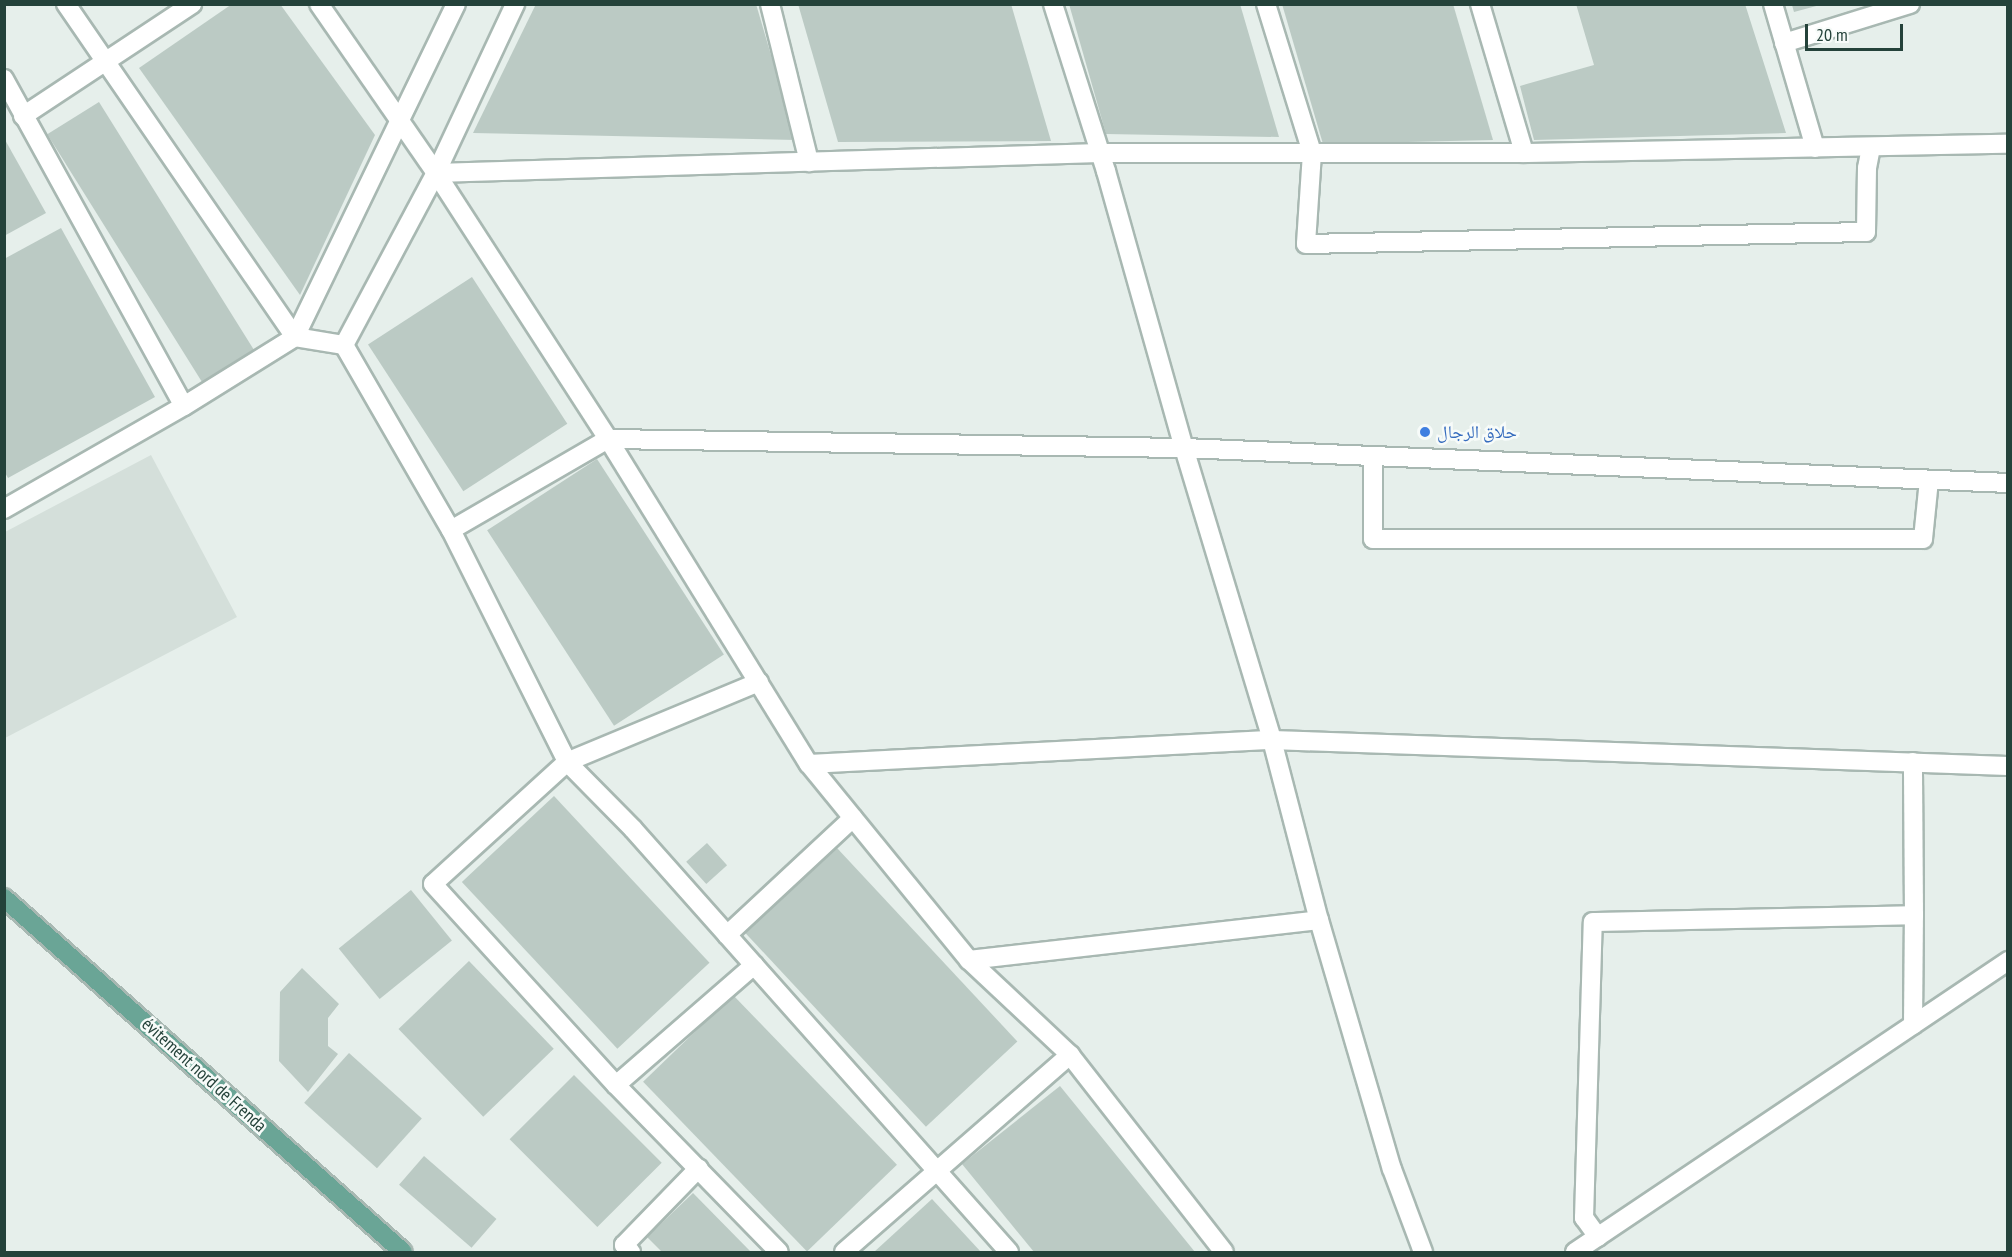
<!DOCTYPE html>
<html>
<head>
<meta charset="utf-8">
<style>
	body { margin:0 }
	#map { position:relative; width:2012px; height:1257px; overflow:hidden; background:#e6efeb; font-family:"PT Sans Narrow","Noto Naskh Arabic",sans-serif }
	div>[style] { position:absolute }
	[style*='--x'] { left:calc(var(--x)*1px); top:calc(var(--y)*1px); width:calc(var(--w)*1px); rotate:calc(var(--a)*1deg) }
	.built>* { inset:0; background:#d4dfda }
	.building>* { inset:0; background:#bbcac4; transform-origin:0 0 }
	.roads { filter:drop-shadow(2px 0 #a8b8b2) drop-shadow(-2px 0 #a8b8b2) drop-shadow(0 2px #a8b8b2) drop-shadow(0 -2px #a8b8b2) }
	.street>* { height:18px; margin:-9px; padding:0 9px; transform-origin:9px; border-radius:9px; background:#fff }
	.secondary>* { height:18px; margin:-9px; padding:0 9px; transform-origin:9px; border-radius:9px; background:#fff }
	.primary>* { height:18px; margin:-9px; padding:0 9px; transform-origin:9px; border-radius:9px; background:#6aa596 }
	.dots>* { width:16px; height:16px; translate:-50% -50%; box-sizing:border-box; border:3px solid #f7fbf9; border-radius:50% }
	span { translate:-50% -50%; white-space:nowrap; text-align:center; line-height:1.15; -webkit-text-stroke:5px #f7fbf9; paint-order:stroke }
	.shop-label { font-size:18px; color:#366cbe }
	.left { translate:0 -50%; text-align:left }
	.street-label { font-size:18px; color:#24423a }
	.frame { position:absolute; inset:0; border:6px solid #24423a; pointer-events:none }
	.scale { position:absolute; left:1805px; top:24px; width:98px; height:27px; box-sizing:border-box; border:3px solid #24423a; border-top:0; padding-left:8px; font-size:18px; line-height:21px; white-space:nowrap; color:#24423a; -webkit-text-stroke:4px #f7fbf9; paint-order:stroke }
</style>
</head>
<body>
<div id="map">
	<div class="built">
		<i style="clip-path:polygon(151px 455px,237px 617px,5px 738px,5px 532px)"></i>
	</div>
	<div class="building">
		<i style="clip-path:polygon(232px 4px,280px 4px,375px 135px,300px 295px,139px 68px)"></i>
		<i style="clip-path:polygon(536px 4px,756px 4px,796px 140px,473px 133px)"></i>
		<i style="clip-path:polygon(798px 4px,1011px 4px,1051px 141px,838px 142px)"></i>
		<i style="clip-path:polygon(1069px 4px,1240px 4px,1279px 137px,1106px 134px)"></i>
		<i style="clip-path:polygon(1282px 4px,1453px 4px,1493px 140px,1323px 144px)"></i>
		<i style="clip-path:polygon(1576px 4px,1745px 4px,1786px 133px,1534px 140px,1520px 86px,1594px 65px)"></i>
		<i style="clip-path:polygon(1792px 5px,1820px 5px,1794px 12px)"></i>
		<i style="left:99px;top:102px;width:294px;height:61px;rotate:58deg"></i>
		<i style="clip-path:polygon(4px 138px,46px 213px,4px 236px)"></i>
		<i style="clip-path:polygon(61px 228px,155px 397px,8px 478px,4px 471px,4px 259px)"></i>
		<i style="left:472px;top:277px;width:175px;height:124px;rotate:57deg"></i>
		<i style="left:597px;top:459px;width:233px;height:131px;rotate:57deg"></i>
		<i style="left:554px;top:796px;width:228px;height:126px;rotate:47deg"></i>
		<i style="left:823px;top:833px;width:285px;height:125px;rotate:47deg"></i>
		<i style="left:707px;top:843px;width:30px;height:28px;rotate:48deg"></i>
		<i style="left:411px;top:890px;width:65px;height:93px;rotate:51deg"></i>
		<i style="left:469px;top:961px;width:122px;height:98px;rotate:46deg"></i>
		<i style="clip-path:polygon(302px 968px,339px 1004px,328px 1018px,328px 1046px,338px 1054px,308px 1092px,279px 1061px,280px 992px)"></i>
		<i style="left:733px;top:995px;width:236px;height:125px;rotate:46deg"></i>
		<i style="left:349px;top:1053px;width:98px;height:67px;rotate:42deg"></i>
		<i style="left:574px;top:1075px;width:124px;height:91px;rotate:45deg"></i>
		<i style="clip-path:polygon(1060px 1086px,1195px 1252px,1034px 1252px,962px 1164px)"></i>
		<i style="left:424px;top:1156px;width:96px;height:38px;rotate:41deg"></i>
		<i style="clip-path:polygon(693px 1193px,751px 1252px,662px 1252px,647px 1237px)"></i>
		<i style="clip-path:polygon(932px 1199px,981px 1252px,874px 1252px)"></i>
	</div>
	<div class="roads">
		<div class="street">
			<i style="--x:66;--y:4;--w:404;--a:55.5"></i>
			<i style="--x:319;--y:4;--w:206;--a:55.3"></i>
			<i style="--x:436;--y:173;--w:317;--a:57.1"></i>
			<i style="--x:608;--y:439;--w:382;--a:58.3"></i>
			<i style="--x:809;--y:764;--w:253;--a:50.8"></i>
			<i style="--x:969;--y:960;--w:139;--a:43.2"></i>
			<i style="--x:1070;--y:1055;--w:250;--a:52"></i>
			<i style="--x:770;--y:4;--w:163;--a:76.1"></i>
			<i style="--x:1053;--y:4;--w:175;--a:72.4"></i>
			<i style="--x:1106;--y:171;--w:288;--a:74.3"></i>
			<i style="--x:1184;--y:448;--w:305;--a:73.2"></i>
			<i style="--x:1272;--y:740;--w:186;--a:75.4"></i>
			<i style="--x:1319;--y:920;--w:259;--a:73.7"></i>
			<i style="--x:1392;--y:1169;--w:89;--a:69.5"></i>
			<i style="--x:1266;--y:4;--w:156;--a:72.8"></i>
			<i style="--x:1312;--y:153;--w:91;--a:93.8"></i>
			<i style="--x:1306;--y:244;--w:560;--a:-1.23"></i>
			<i style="--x:1866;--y:232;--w:64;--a:-89.1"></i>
			<i style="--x:1867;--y:168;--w:21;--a:-79"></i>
			<i style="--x:1480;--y:4;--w:155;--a:73.5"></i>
			<i style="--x:1773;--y:4;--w:150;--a:73.7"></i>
			<i style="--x:1784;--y:43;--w:132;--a:-17.2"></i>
			<i style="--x:4;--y:79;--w:373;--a:61.2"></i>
			<i style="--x:23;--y:116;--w:203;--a:-33.5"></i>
			<i style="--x:436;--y:173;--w:664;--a:-1.73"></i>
			<i style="--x:1100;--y:153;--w:424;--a:0"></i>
			<i style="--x:1524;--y:153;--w:484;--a:-1.1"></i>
			<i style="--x:344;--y:345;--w:214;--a:60"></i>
			<i style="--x:451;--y:530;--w:259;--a:63.4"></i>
			<i style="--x:567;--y:762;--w:94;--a:45.4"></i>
			<i style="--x:633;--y:829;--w:566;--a:48.37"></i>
			<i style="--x:1373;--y:456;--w:83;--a:90"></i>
			<i style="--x:1373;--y:539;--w:550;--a:0"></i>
			<i style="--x:1923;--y:539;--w:59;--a:-84.2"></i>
			<i style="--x:451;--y:530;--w:181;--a:-30.1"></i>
			<i style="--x:608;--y:439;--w:576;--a:0.9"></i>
			<i style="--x:1184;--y:448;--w:825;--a:2.43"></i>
			<i style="--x:759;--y:682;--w:208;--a:157.4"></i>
			<i style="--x:567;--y:762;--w:181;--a:137.7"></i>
			<i style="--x:433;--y:884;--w:272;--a:47.7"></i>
			<i style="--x:616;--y:1085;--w:233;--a:45.7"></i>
			<i style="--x:809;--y:764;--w:464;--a:-3"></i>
			<i style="--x:1272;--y:740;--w:736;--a:2.02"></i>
			<i style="--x:727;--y:935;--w:172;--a:-42.9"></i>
			<i style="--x:969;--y:960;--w:352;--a:-6.5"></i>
			<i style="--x:1913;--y:1025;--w:110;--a:-89.5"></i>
			<i style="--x:616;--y:1085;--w:183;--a:-41"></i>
			<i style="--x:1598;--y:1237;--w:24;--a:-126"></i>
			<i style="--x:1584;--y:1218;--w:296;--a:-88.3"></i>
			<i style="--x:1593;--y:922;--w:321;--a:-1.2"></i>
			<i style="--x:1914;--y:915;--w:153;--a:-90.4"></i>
			<i style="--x:631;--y:1252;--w:10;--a:-135"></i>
			<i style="--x:624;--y:1245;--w:107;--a:-45.8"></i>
			<i style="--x:844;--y:1252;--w:300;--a:-41.1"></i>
			<i style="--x:1575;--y:1252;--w:522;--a:-33.9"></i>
		</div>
		<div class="secondary">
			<i style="--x:295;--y:337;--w:370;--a:-64.2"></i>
			<i style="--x:4;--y:509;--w:207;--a:-29.8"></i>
			<i style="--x:184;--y:406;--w:131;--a:-31.9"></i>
			<i style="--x:295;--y:337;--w:50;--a:9.3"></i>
			<i style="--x:344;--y:345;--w:195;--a:-61.9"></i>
			<i style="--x:436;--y:173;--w:187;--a:-64.9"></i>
		</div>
		<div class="primary">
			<i style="--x:4;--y:898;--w:533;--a:41.58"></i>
		</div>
	</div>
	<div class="dots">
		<i style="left:1425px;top:432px;background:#3f7fe0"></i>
	</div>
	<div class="shop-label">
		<span class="left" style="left:1437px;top:432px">حلاق الرجال</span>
	</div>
	<div class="street-label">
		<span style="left:204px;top:1075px;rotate:42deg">évitement nord de Frenda</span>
	</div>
	<div class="frame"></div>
	<div class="scale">20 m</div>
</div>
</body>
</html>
